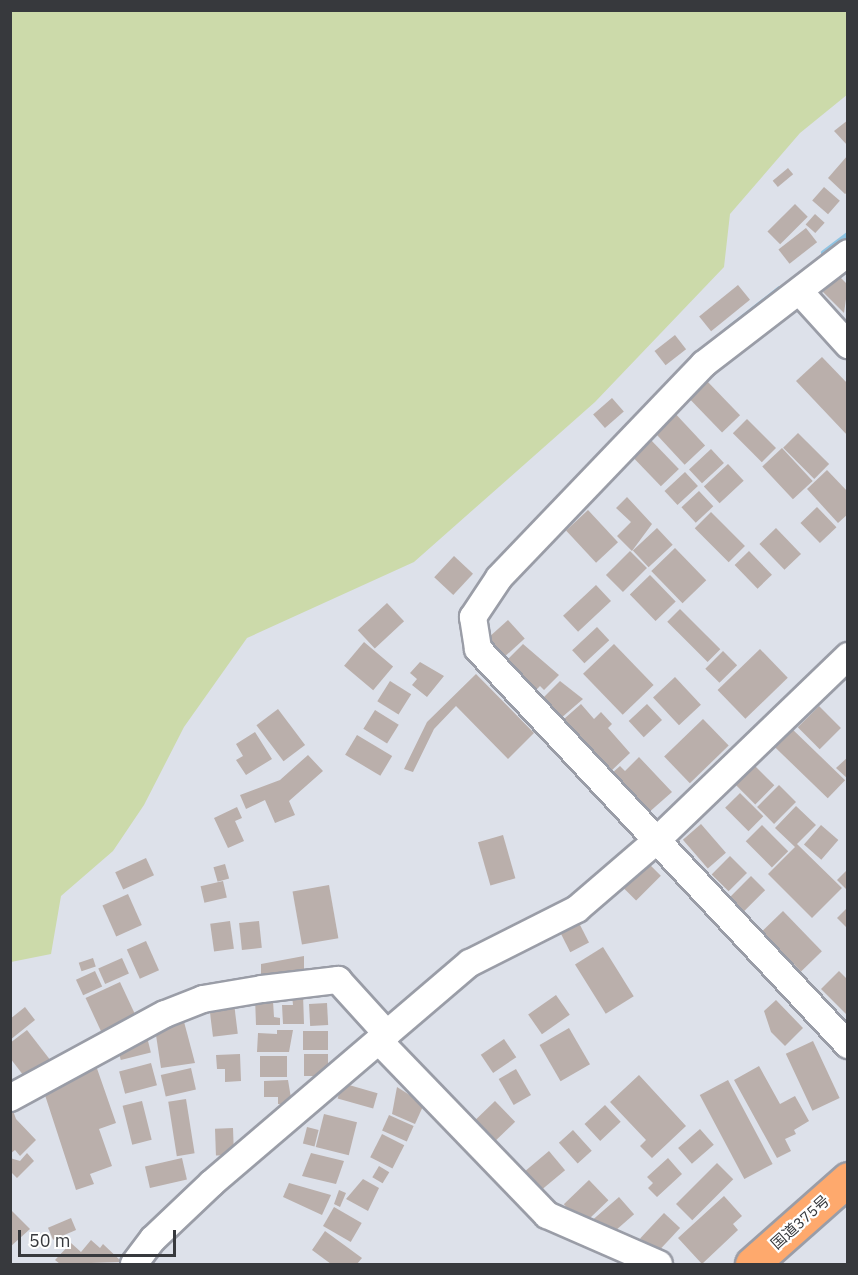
<!DOCTYPE html>
<html>
<head>
<meta charset="utf-8">
<style>
	body { margin:0 }
	#map { position:relative; width:858px; height:1275px; overflow:hidden; background:#dde1ea; font-family:"IBM Plex Sans","Noto Sans JP",sans-serif }
	div>[style] { position:absolute }
	[style*='--x'] { left:calc(var(--x)*1px); top:calc(var(--y)*1px); width:calc(var(--w)*1px); rotate:calc(var(--a)*1deg) }
	.green>* { inset:0; background:#ccdaaa }
	.stream>* { height:6px; margin:-3px; padding:0 3px; transform-origin:3px; border-radius:3px; background:#8fc4e3 }
	.building>* { inset:0; background:#baafab; transform-origin:0 0 }
	.roads { filter:drop-shadow(2px 0 #9a9da7) drop-shadow(-2px 0 #9a9da7) drop-shadow(0 2px #9a9da7) drop-shadow(0 -2px #9a9da7) }
	.street>* { height:26px; margin:-13px; padding:0 13px; transform-origin:13px; border-radius:13px; background:#fff }
	.highway>* { height:33px; margin:-16.5px; padding:0 16.5px; transform-origin:16.5px; border-radius:16.5px; background:#fea96d }
	span { translate:-50% -50%; white-space:nowrap; text-align:center; line-height:1.15; -webkit-text-stroke:4.5px #fff; paint-order:stroke }
	.street-label { font-size:15px; color:#37393d }
	.frame { position:absolute; inset:0; border:12px solid #37393d; pointer-events:none }
	.scale { position:absolute; left:18px; top:1230px; width:158px; height:27px; box-sizing:border-box; border:3px solid #37393d; border-top:0; padding-left:8px; font-size:18px; line-height:21px; white-space:nowrap; color:#37393d; -webkit-text-stroke:4px #fff; paint-order:stroke }
</style>
</head>
<body>
<div id="map">
	<div class="green">
		<i style="clip-path:polygon(11px 10px,847px 11px,848px 94px,800px 133px,730px 214px,724px 267px,595px 402px,414px 562px,247px 638px,184px 727px,144px 805px,113px 851px,61px 896px,51px 954px,11px 962px)"></i>
	</div>
	<div class="stream">
		<i style="--x:824;--y:253;--w:30;--a:-37"></i>
		<i style="--x:726;--y:331;--w:68;--a:-37.9"></i>
	</div>
	<div class="building">
		<i style="clip-path:polygon(848px 120px,848px 146px,834px 131px)"></i>
		<i style="clip-path:polygon(848px 155px,848px 192px,845px 194px,828px 178px)"></i>
		<i style="left:788px;top:168px;width:8px;height:20px;rotate:50deg"></i>
		<i style="left:824px;top:187px;width:21px;height:18px;rotate:41deg"></i>
		<i style="left:795px;top:204px;width:18px;height:39px;rotate:45deg"></i>
		<i style="left:815px;top:214px;width:13px;height:14px;rotate:42deg"></i>
		<i style="left:806px;top:228px;width:18px;height:35px;rotate:52deg"></i>
		<i style="clip-path:polygon(840px 277px,848px 285px,844px 313px,823px 292px)"></i>
		<i style="left:738px;top:285px;width:19px;height:50px;rotate:51deg"></i>
		<i style="left:675px;top:335px;width:18px;height:26px;rotate:52deg"></i>
		<i style="clip-path:polygon(822px 357px,848px 384px,848px 436px,796px 381px)"></i>
		<i style="left:706px;top:380px;width:49px;height:25px;rotate:46deg"></i>
		<i style="left:612px;top:398px;width:18px;height:25px;rotate:49deg"></i>
		<i style="left:671px;top:409px;width:50px;height:28px;rotate:47deg"></i>
		<i style="left:747px;top:419px;width:41px;height:20px;rotate:45deg"></i>
		<i style="left:798px;top:433px;width:44px;height:21px;rotate:45deg"></i>
		<i style="left:649px;top:438px;width:43px;height:25px;rotate:46deg"></i>
		<i style="left:782px;top:448px;width:45px;height:27px;rotate:47deg"></i>
		<i style="left:711px;top:449px;width:19px;height:30px;rotate:47deg"></i>
		<i style="left:728px;top:464px;width:23px;height:33px;rotate:47deg"></i>
		<i style="clip-path:polygon(827px 470px,848px 492px,848px 514px,838px 523px,807px 489px)"></i>
		<i style="left:685px;top:472px;width:19px;height:28px;rotate:47deg"></i>
		<i style="left:699px;top:491px;width:21px;height:24px;rotate:47deg"></i>
		<i style="clip-path:polygon(627px 497px,652px 524px,632px 551px,617px 536px,631px 522px,616px 508px)"></i>
		<i style="left:817px;top:507px;width:28px;height:23px;rotate:46deg"></i>
		<i style="left:588px;top:510px;width:44px;height:30px;rotate:47deg"></i>
		<i style="left:711px;top:512px;width:48px;height:23px;rotate:45deg"></i>
		<i style="left:657px;top:528px;width:23px;height:33px;rotate:47deg"></i>
		<i style="left:776px;top:528px;width:36px;height:23px;rotate:46deg"></i>
		<i style="left:675px;top:548px;width:45px;height:33px;rotate:46deg"></i>
		<i style="left:630px;top:551px;width:24px;height:34px;rotate:45deg"></i>
		<i style="left:749px;top:551px;width:33px;height:20px;rotate:46deg"></i>
		<i style="left:454px;top:556px;width:26px;height:29px;rotate:43deg"></i>
		<i style="left:650px;top:575px;width:37px;height:28px;rotate:46deg"></i>
		<i style="left:596px;top:585px;width:22px;height:45px;rotate:47deg"></i>
		<i style="left:387px;top:603px;width:25px;height:40px;rotate:47deg"></i>
		<i style="left:680px;top:609px;width:57px;height:18px;rotate:45deg"></i>
		<i style="left:508px;top:620px;width:25px;height:28px;rotate:48deg"></i>
		<i style="left:597px;top:627px;width:18px;height:34px;rotate:47deg"></i>
		<i style="left:364px;top:642px;width:38px;height:31px;rotate:40deg"></i>
		<i style="clip-path:polygon(523px 644px,559px 675px,544px 690px,540px 686px,534px 692px,507px 660px)"></i>
		<i style="left:614px;top:644px;width:57px;height:43px;rotate:46deg"></i>
		<i style="left:760px;top:649px;width:40px;height:59px;rotate:46deg"></i>
		<i style="left:723px;top:651px;width:20px;height:25px;rotate:45deg"></i>
		<i style="clip-path:polygon(420px 662px,444px 676px,427px 697px,412px 685px,417px 679px,410px 673px)"></i>
		<i style="clip-path:polygon(476px 674px,534px 733px,508px 759px,456px 706px,434px 729px,413px 772px,404px 769px,427px 722px)"></i>
		<i style="left:675px;top:677px;width:38px;height:30px;rotate:47deg"></i>
		<i style="left:390px;top:681px;width:25px;height:24px;rotate:32deg"></i>
		<i style="clip-path:polygon(560px 681px,583px 699px,560px 719px,541px 700px)"></i>
		<i style="clip-path:polygon(581px 704px,594px 719px,601px 712px,612px 724px,608px 728px,630px 753px,609px 773px,564px 719px)"></i>
		<i style="left:647px;top:704px;width:22px;height:25px;rotate:47deg"></i>
		<i style="left:819px;top:706px;width:31px;height:30px;rotate:45deg"></i>
		<i style="left:278px;top:709px;width:45px;height:27px;rotate:53deg"></i>
		<i style="left:375px;top:710px;width:28px;height:22px;rotate:32deg"></i>
		<i style="left:703px;top:719px;width:37px;height:54px;rotate:46deg"></i>
		<i style="left:789px;top:726px;width:78px;height:25px;rotate:44deg"></i>
		<i style="clip-path:polygon(255px 732px,272px 759px,246px 775px,236px 760px,243px 756px,236px 744px)"></i>
		<i style="left:357px;top:735px;width:41px;height:23px;rotate:31deg"></i>
		<i style="clip-path:polygon(308px 755px,323px 771px,289px 801px,295px 815px,275px 823px,265px 800px,246px 809px,240px 795px,280px 780px)"></i>
		<i style="clip-path:polygon(639px 757px,672px 792px,647px 814px,611px 774px,620px 766px,625px 771px)"></i>
		<i style="clip-path:polygon(848px 757px,848px 779px,836px 768px)"></i>
		<i style="left:751px;top:762px;width:33px;height:27px;rotate:45deg"></i>
		<i style="left:779px;top:785px;width:24px;height:31px;rotate:45deg"></i>
		<i style="left:740px;top:793px;width:33px;height:21px;rotate:45deg"></i>
		<i style="clip-path:polygon(796px 806px,816px 825px,797px 844px,842px 888px,812px 918px,768px 874px,795px 847px,775px 828px)"></i>
		<i style="clip-path:polygon(237px 807px,242px 818px,235px 821px,244px 841px,228px 848px,214px 818px)"></i>
		<i style="left:701px;top:824px;width:38px;height:24px;rotate:49deg"></i>
		<i style="left:762px;top:825px;width:37px;height:23px;rotate:45deg"></i>
		<i style="left:821px;top:825px;width:23px;height:26px;rotate:41deg"></i>
		<i style="left:503px;top:835px;width:45px;height:26px;rotate:74deg"></i>
		<i style="left:730px;top:856px;width:24px;height:26px;rotate:45deg"></i>
		<i style="left:146px;top:858px;width:19px;height:34px;rotate:65deg"></i>
		<i style="left:646px;top:861px;width:21px;height:35px;rotate:45deg"></i>
		<i style="left:225px;top:864px;width:15px;height:12px;rotate:74deg"></i>
		<i style="clip-path:polygon(848px 869px,848px 891px,837px 880px)"></i>
		<i style="left:751px;top:876px;width:20px;height:31px;rotate:45deg"></i>
		<i style="left:223px;top:881px;width:17px;height:23px;rotate:77deg"></i>
		<i style="left:329px;top:885px;width:54px;height:37px;rotate:80deg"></i>
		<i style="left:128px;top:894px;width:34px;height:28px;rotate:66deg"></i>
		<i style="clip-path:polygon(848px 907px,848px 929px,837px 918px)"></i>
		<i style="left:783px;top:911px;width:56px;height:29px;rotate:46deg"></i>
		<i style="left:230px;top:921px;width:28px;height:20px;rotate:82deg"></i>
		<i style="left:259px;top:921px;width:27px;height:20px;rotate:84deg"></i>
		<i style="left:579px;top:923px;width:22px;height:21px;rotate:63deg"></i>
		<i style="left:146px;top:941px;width:32px;height:21px;rotate:66deg"></i>
		<i style="left:603px;top:947px;width:58px;height:33px;rotate:58deg"></i>
		<i style="clip-path:polygon(304px 956px,304px 974px,261px 981px,261px 964px)"></i>
		<i style="left:93px;top:958px;width:9px;height:15px;rotate:72deg"></i>
		<i style="left:122px;top:958px;width:17px;height:26px;rotate:66deg"></i>
		<i style="left:95px;top:971px;width:17px;height:21px;rotate:65deg"></i>
		<i style="clip-path:polygon(839px 971px,848px 980px,848px 1016px,821px 989px)"></i>
		<i style="left:120px;top:982px;width:43px;height:38px;rotate:65deg"></i>
		<i style="clip-path:polygon(303px 994px,304px 1024px,283px 1024px,282px 1005px,293px 1005px,292px 995px)"></i>
		<i style="left:556px;top:995px;width:24px;height:34px;rotate:55deg"></i>
		<i style="clip-path:polygon(255px 997px,273px 1001px,274px 1017px,280px 1018px,280px 1025px,256px 1025px)"></i>
		<i style="clip-path:polygon(776px 1000px,803px 1028px,785px 1046px,771px 1032px,764px 1011px)"></i>
		<i style="left:234px;top:1003px;width:31px;height:25px;rotate:83deg"></i>
		<i style="left:327px;top:1003px;width:22px;height:18px;rotate:87deg"></i>
		<i style="clip-path:polygon(25px 1007px,35px 1020px,10px 1040px,10px 1019px)"></i>
		<i style="clip-path:polygon(183px 1018px,195px 1063px,161px 1068px,154px 1022px)"></i>
		<i style="left:569px;top:1028px;width:42px;height:34px;rotate:60deg"></i>
		<i style="clip-path:polygon(27px 1030px,51px 1061px,27px 1080px,10px 1058px,10px 1043px)"></i>
		<i style="clip-path:polygon(277px 1030px,293px 1030px,289px 1052px,257px 1052px,258px 1033px,277px 1034px)"></i>
		<i style="left:303px;top:1031px;width:25px;height:19px"></i>
		<i style="left:147px;top:1037px;width:16px;height:31px;rotate:76deg"></i>
		<i style="left:504px;top:1039px;width:22px;height:28px;rotate:56deg"></i>
		<i style="left:813px;top:1041px;width:63px;height:30px;rotate:65deg"></i>
		<i style="clip-path:polygon(240px 1054px,241px 1081px,225px 1082px,225px 1069px,217px 1069px,216px 1055px)"></i>
		<i style="left:304px;top:1054px;width:24px;height:22px"></i>
		<i style="left:287px;top:1056px;width:21px;height:27px;rotate:90deg"></i>
		<i style="clip-path:polygon(93px 1057px,116px 1123px,99px 1129px,112px 1166px,90px 1174px,94px 1184px,76px 1190px,42px 1086px)"></i>
		<i style="left:151px;top:1063px;width:23px;height:33px;rotate:75deg"></i>
		<i style="clip-path:polygon(759px 1066px,780px 1104px,795px 1096px,809px 1121px,794px 1130px,796px 1134px,785px 1139px,791px 1151px,777px 1158px,734px 1080px)"></i>
		<i style="left:191px;top:1068px;width:22px;height:31px;rotate:77deg"></i>
		<i style="left:516px;top:1069px;width:30px;height:20px;rotate:60deg"></i>
		<i style="clip-path:polygon(639px 1075px,686px 1126px,652px 1158px,640px 1146px,646px 1140px,610px 1102px)"></i>
		<i style="clip-path:polygon(288px 1080px,292px 1104px,278px 1104px,278px 1097px,264px 1097px,264px 1081px)"></i>
		<i style="left:728px;top:1080px;width:95px;height:32px;rotate:62deg"></i>
		<i style="left:342px;top:1083px;width:37px;height:16px;rotate:16deg"></i>
		<i style="clip-path:polygon(397px 1087px,424px 1104px,415px 1124px,392px 1114px)"></i>
		<i style="left:186px;top:1099px;width:55px;height:18px;rotate:81deg"></i>
		<i style="left:142px;top:1101px;width:40px;height:20px;rotate:76deg"></i>
		<i style="left:495px;top:1101px;width:29px;height:27px;rotate:46deg"></i>
		<i style="clip-path:polygon(10px 1102px,16px 1119px,36px 1140px,20px 1156px,15px 1150px,10px 1154px)"></i>
		<i style="left:605px;top:1105px;width:23px;height:28px;rotate:47deg"></i>
		<i style="left:324px;top:1114px;width:34px;height:34px;rotate:14deg"></i>
		<i style="left:389px;top:1115px;width:27px;height:17px;rotate:24deg"></i>
		<i style="left:307px;top:1127px;width:12px;height:17px;rotate:14deg"></i>
		<i style="left:233px;top:1128px;width:27px;height:18px;rotate:88deg"></i>
		<i style="left:700px;top:1129px;width:21px;height:29px;rotate:49deg"></i>
		<i style="left:573px;top:1130px;width:28px;height:19px;rotate:48deg"></i>
		<i style="left:382px;top:1134px;width:25px;height:26px;rotate:27deg"></i>
		<i style="left:549px;top:1151px;width:25px;height:31px;rotate:50deg"></i>
		<i style="clip-path:polygon(27px 1153px,34px 1161px,17px 1178px,10px 1171px,10px 1158px,20px 1161px)"></i>
		<i style="clip-path:polygon(311px 1153px,344px 1161px,336px 1184px,302px 1176px)"></i>
		<i style="left:182px;top:1158px;width:22px;height:38px;rotate:77deg"></i>
		<i style="clip-path:polygon(668px 1158px,682px 1174px,657px 1197px,648px 1188px,653px 1183px,647px 1177px)"></i>
		<i style="left:717px;top:1163px;width:23px;height:58px;rotate:45deg"></i>
		<i style="left:379px;top:1166px;width:12px;height:13px;rotate:31deg"></i>
		<i style="clip-path:polygon(363px 1179px,379px 1188px,368px 1211px,346px 1199px)"></i>
		<i style="left:589px;top:1180px;width:28px;height:35px;rotate:46deg"></i>
		<i style="clip-path:polygon(289px 1183px,331px 1195px,322px 1215px,283px 1197px)"></i>
		<i style="clip-path:polygon(339px 1190px,346px 1193px,340px 1207px,334px 1204px)"></i>
		<i style="clip-path:polygon(724px 1196px,742px 1216px,733px 1224px,738px 1230px,702px 1264px,678px 1238px)"></i>
		<i style="left:619px;top:1197px;width:23px;height:34px;rotate:49deg"></i>
		<i style="left:334px;top:1207px;width:32px;height:22px;rotate:30deg"></i>
		<i style="clip-path:polygon(10px 1209px,30px 1229px,10px 1247px)"></i>
		<i style="left:664px;top:1213px;width:22px;height:35px;rotate:43deg"></i>
		<i style="left:71px;top:1218px;width:13px;height:25px;rotate:67deg"></i>
		<i style="clip-path:polygon(325px 1231px,362px 1258px,357px 1264px,331px 1264px,312px 1250px)"></i>
		<i style="clip-path:polygon(91px 1240px,100px 1248px,103px 1244px,122px 1262px,60px 1264px,55px 1260px,71px 1243px,81px 1252px)"></i>
	</div>
	<div class="roads">
		<div class="street">
			<i style="--x:848;--y:253;--w:182;--a:142.4"></i>
			<i style="--x:704;--y:364;--w:296;--a:133.8"></i>
			<i style="--x:499;--y:578;--w:47;--a:123.7"></i>
			<i style="--x:473;--y:617;--w:32;--a:81"></i>
			<i style="--x:478;--y:649;--w:542;--a:46.94"></i>
			<i style="--x:800;--y:292;--w:72;--a:47.8"></i>
			<i style="--x:379;--y:1041;--w:242;--a:46"></i>
			<i style="--x:547;--y:1215;--w:122;--a:23.6"></i>
			<i style="--x:10;--y:1098;--w:176;--a:-28.5"></i>
			<i style="--x:165;--y:1014;--w:41;--a:-21.5"></i>
			<i style="--x:203;--y:999;--w:60;--a:-9.6"></i>
			<i style="--x:262;--y:989;--w:77;--a:-6.8"></i>
			<i style="--x:338;--y:980;--w:73;--a:47.8"></i>
			<i style="--x:134;--y:1264;--w:31;--a:-53"></i>
			<i style="--x:153;--y:1239;--w:81;--a:-43.5"></i>
			<i style="--x:212;--y:1183;--w:339;--a:-40.5"></i>
			<i style="--x:470;--y:963;--w:120;--a:-26.8"></i>
			<i style="--x:577;--y:909;--w:104;--a:-40.7"></i>
			<i style="--x:656;--y:841;--w:267;--a:-43.9"></i>
		</div>
		<div class="highway">
			<i style="--x:752;--y:1264;--w:128;--a:-41.5"></i>
		</div>
	</div>
	<div class="street-label">
		<span style="left:800px;top:1222px;rotate:-42deg">国道375号</span>
	</div>
	<div class="frame"></div>
	<div class="scale">50 m</div>
</div>
</body>
</html>
